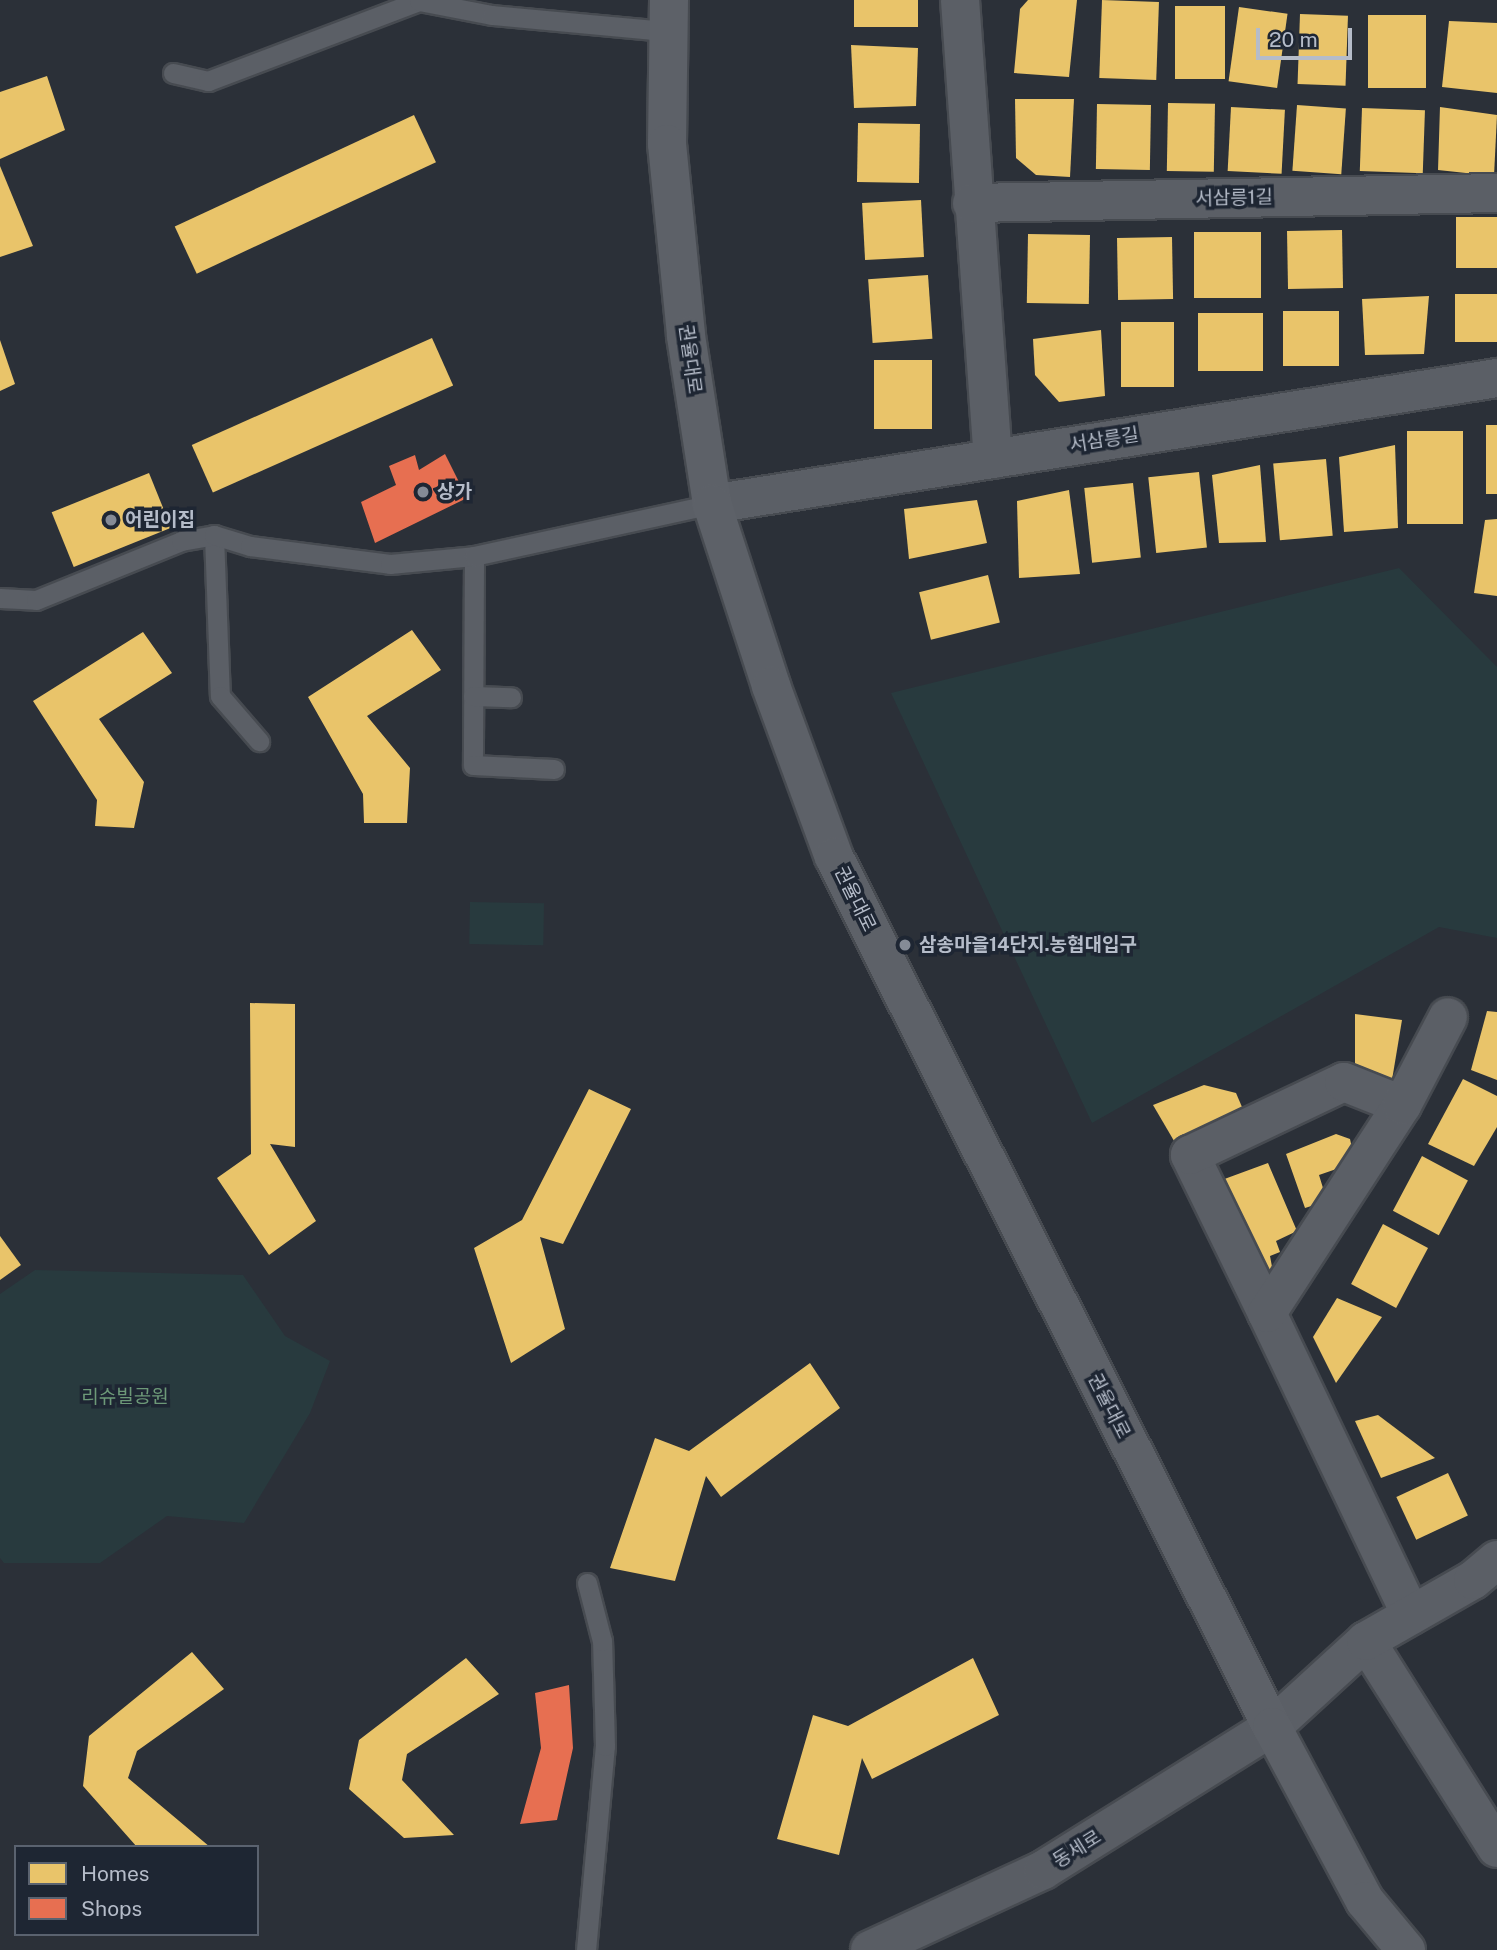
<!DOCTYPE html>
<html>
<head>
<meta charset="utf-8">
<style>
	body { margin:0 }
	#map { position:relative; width:1497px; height:1950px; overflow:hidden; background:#2b3038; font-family:"Public Sans","Noto Sans KR",sans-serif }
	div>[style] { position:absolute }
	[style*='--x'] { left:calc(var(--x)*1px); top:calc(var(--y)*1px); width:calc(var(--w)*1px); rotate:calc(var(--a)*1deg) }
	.green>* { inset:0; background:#283a3e; transform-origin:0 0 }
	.homes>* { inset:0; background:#e9c46a; transform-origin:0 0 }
	.shops>* { inset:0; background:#e76f51 }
	.roads { filter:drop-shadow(2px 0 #474b51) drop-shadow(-2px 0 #474b51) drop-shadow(0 2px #474b51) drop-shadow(0 -2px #474b51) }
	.service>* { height:19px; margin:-9.5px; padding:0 9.5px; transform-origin:9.5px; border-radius:9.5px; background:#5b5f66 }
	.minor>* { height:38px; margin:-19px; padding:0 19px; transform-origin:19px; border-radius:19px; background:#5b5f66 }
	.tertiary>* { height:38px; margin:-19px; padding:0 19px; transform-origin:19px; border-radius:19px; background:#5b5f66 }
	.secondary>* { height:38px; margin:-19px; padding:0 19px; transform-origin:19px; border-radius:19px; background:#595d64 }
	.primary>* { height:38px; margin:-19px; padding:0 19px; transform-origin:19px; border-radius:19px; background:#5d6168 }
	.dots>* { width:19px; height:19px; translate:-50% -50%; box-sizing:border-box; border:4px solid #1e2633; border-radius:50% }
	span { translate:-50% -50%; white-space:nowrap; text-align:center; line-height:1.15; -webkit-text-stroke:7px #1e2633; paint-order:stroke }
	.street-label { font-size:19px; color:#b5bcc9 }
	.poi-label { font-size:19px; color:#b5bcc9; font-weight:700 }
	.left { translate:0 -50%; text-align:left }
	.park-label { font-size:19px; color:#6d9978 }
	.legend { position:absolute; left:14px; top:1845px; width:245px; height:91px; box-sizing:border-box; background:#1e2633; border:2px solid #5a626f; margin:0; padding:9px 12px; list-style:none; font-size:21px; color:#b5bcc9 }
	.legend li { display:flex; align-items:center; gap:14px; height:35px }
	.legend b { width:35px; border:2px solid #5a626f }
	.scale { position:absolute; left:1256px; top:28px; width:96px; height:32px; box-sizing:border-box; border:4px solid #b5bcc9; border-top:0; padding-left:9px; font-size:21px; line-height:24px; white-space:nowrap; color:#b5bcc9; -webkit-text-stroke:5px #1e2633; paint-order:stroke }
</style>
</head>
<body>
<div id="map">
	<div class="green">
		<i style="clip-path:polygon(1399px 568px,1497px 667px,1497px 938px,1439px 927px,1092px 1123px,891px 693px)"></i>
		<i style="left:470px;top:902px;width:74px;height:42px;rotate:1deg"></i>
		<i style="clip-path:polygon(35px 1270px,243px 1275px,285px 1336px,330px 1361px,310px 1413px,244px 1523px,167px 1516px,100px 1563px,4px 1563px,0 1558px,0 1294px)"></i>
	</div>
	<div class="homes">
		<i style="left:854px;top:0;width:64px;height:27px"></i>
		<i style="clip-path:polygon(1028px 0,1077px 0,1069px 77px,1014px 73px,1020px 9px)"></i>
		<i style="left:1102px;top:0;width:57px;height:78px;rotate:2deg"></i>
		<i style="left:1175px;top:6px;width:50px;height:73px"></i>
		<i style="left:1239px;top:7px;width:49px;height:75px;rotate:8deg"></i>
		<i style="left:1300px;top:14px;width:48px;height:70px;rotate:2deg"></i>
		<i style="left:1368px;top:15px;width:58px;height:73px"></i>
		<i style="clip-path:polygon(1449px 21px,1497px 23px,1497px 93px,1442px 87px)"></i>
		<i style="clip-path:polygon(851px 45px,918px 48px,916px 106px,854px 108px)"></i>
		<i style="clip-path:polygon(47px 76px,65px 130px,0 159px,0 92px)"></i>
		<i style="clip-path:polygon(1015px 99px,1074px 99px,1070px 177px,1036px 175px,1016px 158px)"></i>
		<i style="left:1168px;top:103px;width:47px;height:68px;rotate:1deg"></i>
		<i style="left:1097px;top:104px;width:54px;height:65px;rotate:1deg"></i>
		<i style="left:1297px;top:105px;width:49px;height:66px;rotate:4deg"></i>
		<i style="left:1231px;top:107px;width:54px;height:64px;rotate:3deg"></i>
		<i style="clip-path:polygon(1440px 107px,1497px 115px,1494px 176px,1438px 170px)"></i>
		<i style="left:1362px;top:108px;width:63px;height:63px;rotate:2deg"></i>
		<i style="left:414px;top:115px;width:52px;height:264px;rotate:65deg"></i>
		<i style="left:920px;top:124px;width:59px;height:62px;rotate:91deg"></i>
		<i style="clip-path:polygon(0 166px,33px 246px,0 257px)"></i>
		<i style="left:921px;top:200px;width:57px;height:59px;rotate:87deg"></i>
		<i style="left:1456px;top:217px;width:41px;height:51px"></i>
		<i style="left:1342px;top:230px;width:58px;height:55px;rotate:89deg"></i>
		<i style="left:1194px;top:232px;width:67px;height:66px"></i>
		<i style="left:1090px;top:235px;width:69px;height:62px;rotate:91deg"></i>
		<i style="left:1172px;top:237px;width:62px;height:55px;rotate:89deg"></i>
		<i style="left:928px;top:275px;width:64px;height:60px;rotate:86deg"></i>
		<i style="left:1455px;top:294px;width:42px;height:48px"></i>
		<i style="clip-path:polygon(1429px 296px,1424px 354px,1365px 355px,1362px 299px)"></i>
		<i style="left:1339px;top:311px;width:55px;height:56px;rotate:90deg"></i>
		<i style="left:1263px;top:313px;width:58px;height:65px;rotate:90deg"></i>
		<i style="left:1121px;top:322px;width:53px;height:65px"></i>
		<i style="clip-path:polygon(1101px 330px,1105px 396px,1059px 402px,1035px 375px,1033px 339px)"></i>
		<i style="left:432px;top:338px;width:52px;height:263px;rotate:66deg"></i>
		<i style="clip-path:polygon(0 340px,15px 384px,0 391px)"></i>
		<i style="left:874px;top:360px;width:58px;height:69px"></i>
		<i style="left:1497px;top:425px;width:69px;height:11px;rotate:90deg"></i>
		<i style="left:1463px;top:431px;width:93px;height:56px;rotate:90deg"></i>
		<i style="clip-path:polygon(1395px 445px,1398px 528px,1344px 532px,1339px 457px)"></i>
		<i style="left:1326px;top:459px;width:77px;height:53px;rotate:85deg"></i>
		<i style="clip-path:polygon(1260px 465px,1266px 542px,1219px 543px,1212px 475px)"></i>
		<i style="left:1199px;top:472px;width:76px;height:51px;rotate:84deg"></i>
		<i style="left:149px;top:473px;width:59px;height:105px;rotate:68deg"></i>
		<i style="left:1133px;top:483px;width:75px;height:49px;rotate:84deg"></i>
		<i style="clip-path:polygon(1069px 490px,1080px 574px,1019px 578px,1017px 501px)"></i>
		<i style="clip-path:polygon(977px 500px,987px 543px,909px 559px,904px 509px)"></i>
		<i style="clip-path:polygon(1497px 519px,1497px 596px,1474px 593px,1485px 520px)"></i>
		<i style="left:988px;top:575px;width:49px;height:71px;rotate:76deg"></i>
		<i style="clip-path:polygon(412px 630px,441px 670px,367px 716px,410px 768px,407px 823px,364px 823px,363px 794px,308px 697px)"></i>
		<i style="clip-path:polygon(143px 632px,172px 673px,99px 719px,144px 782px,134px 828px,95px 826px,97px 800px,33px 701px)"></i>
		<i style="clip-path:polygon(250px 1003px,295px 1004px,295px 1147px,270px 1144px,316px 1221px,269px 1255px,217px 1178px,251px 1154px)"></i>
		<i style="clip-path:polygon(1487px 1011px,1497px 1012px,1497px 1080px,1471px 1070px)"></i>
		<i style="clip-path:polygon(1355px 1014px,1402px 1020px,1392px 1080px,1355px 1074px)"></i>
		<i style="clip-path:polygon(1463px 1079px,1497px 1096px,1497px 1127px,1474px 1166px,1428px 1144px)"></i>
		<i style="clip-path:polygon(1204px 1085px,1236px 1093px,1245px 1114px,1177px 1146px,1153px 1105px)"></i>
		<i style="clip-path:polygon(589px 1089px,631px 1109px,563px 1244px,540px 1237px,565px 1329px,511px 1363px,474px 1248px,522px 1220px)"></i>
		<i style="clip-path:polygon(1336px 1134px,1350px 1139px,1353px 1153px,1345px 1166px,1319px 1175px,1327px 1201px,1305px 1208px,1286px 1154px)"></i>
		<i style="left:1422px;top:1156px;width:52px;height:62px;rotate:28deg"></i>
		<i style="clip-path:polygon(1268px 1163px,1297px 1231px,1276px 1241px,1280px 1252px,1270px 1256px,1273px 1272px,1260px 1277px,1219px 1181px)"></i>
		<i style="left:1383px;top:1224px;width:51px;height:68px;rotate:28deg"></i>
		<i style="clip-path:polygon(0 1236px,21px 1265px,0 1280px)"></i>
		<i style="clip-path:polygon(1337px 1298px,1382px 1317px,1336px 1383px,1313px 1337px)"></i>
		<i style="clip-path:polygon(810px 1363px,840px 1408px,721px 1497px,706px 1476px,675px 1581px,610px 1568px,655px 1438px,689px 1451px)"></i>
		<i style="clip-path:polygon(1378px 1415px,1435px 1458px,1381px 1478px,1355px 1421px)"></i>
		<i style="left:1448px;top:1473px;width:47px;height:57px;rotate:65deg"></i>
		<i style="clip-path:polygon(192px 1652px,224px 1689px,137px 1751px,128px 1778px,210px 1847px,137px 1847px,83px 1786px,89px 1736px)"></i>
		<i style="clip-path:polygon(466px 1658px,499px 1694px,407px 1754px,402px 1780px,454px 1835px,404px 1838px,349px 1789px,359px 1740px)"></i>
		<i style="clip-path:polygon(973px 1658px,999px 1715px,872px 1779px,862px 1758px,839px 1855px,777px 1839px,813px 1715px,848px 1726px)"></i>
	</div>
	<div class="shops">
		<i style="clip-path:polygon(445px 454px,467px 498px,375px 543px,361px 502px,396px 485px,389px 466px,415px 455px,419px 470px)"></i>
		<i style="clip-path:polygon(569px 1685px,573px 1748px,557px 1820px,520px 1824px,541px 1748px,535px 1693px)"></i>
	</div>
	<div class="roads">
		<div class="service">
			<i style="--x:173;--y:73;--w:36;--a:13"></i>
			<i style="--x:208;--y:81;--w:226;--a:-20.8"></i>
			<i style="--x:419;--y:1;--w:74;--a:10.9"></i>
			<i style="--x:492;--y:15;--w:175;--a:5.3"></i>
			<i style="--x:214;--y:535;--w:161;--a:87.9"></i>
			<i style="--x:220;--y:696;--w:60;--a:49.1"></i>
			<i style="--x:474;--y:556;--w:209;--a:90.3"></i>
			<i style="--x:473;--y:765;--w:81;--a:2.8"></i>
			<i style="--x:0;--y:598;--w:36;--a:3"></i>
			<i style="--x:36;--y:600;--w:157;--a:-22.1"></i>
			<i style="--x:181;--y:541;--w:34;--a:-10"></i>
			<i style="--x:214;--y:535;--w:38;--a:17"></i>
			<i style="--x:250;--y:546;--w:141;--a:7.3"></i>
			<i style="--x:390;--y:564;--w:84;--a:-5.4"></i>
			<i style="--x:474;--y:556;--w:244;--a:-12.3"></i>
			<i style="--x:473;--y:696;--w:38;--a:2"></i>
			<i style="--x:586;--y:1950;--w:205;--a:-84.7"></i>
			<i style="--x:605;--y:1746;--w:105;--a:-91.6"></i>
			<i style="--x:602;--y:1641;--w:60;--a:-104.5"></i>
		</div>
		<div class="minor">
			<i style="--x:960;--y:0;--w:460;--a:85.9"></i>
			<i style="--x:972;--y:203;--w:525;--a:-1.09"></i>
			<i style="--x:1267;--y:1313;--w:176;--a:-116"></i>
			<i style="--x:1190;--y:1155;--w:170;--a:-25.4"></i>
			<i style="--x:1344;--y:1082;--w:62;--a:21.6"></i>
			<i style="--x:1411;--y:1615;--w:335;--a:-115.5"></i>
			<i style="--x:1267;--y:1313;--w:248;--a:-57"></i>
			<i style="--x:1402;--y:1105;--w:99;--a:-62.4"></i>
			<i style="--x:1366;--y:1641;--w:245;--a:57.7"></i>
			<i style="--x:1272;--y:1727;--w:127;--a:-42.5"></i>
			<i style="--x:1366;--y:1641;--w:123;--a:-29.7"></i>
			<i style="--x:1473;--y:1580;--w:31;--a:-40"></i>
		</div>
		<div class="tertiary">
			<i style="--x:712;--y:504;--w:795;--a:-9.12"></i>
		</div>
		<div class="secondary">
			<i style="--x:870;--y:1950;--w:191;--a:-24.8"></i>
			<i style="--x:1043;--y:1870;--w:270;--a:-32"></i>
		</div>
		<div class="primary">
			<i style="--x:669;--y:0;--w:144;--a:90.8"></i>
			<i style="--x:667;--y:144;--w:193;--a:84.3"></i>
			<i style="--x:686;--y:336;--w:170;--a:81.2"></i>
			<i style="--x:712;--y:504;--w:191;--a:72"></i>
			<i style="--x:771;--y:686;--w:182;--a:69.8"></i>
			<i style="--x:834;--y:857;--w:974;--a:63.28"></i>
			<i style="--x:1272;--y:1727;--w:197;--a:61.9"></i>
			<i style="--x:1365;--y:1901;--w:64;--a:50.1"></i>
		</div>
	</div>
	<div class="dots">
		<i style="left:423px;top:492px;background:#858b96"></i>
		<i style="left:111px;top:520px;background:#858b96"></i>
		<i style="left:905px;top:945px;background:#858b96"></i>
	</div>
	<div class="street-label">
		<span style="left:1234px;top:198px;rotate:-1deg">서삼릉1길</span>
		<span style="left:690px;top:359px;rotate:82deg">권율대로</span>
		<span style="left:1104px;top:440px;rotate:-9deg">서삼릉길</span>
		<span style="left:855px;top:899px;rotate:64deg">권율대로</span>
		<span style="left:1109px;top:1406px;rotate:63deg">권율대로</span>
		<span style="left:1077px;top:1849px;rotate:-32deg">동세로</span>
	</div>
	<div class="poi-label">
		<span class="left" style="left:437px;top:492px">상가</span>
		<span class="left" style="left:125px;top:520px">어린이집</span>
		<span class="left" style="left:919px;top:945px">삼송마을14단지.농협대입구</span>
	</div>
	<div class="park-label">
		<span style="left:125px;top:1397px">리슈빌공원</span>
	</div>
	<ul class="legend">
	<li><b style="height:19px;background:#e9c46a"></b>Homes</li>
	<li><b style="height:19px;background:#e76f51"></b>Shops</li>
	</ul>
	<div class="scale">20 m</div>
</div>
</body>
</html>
